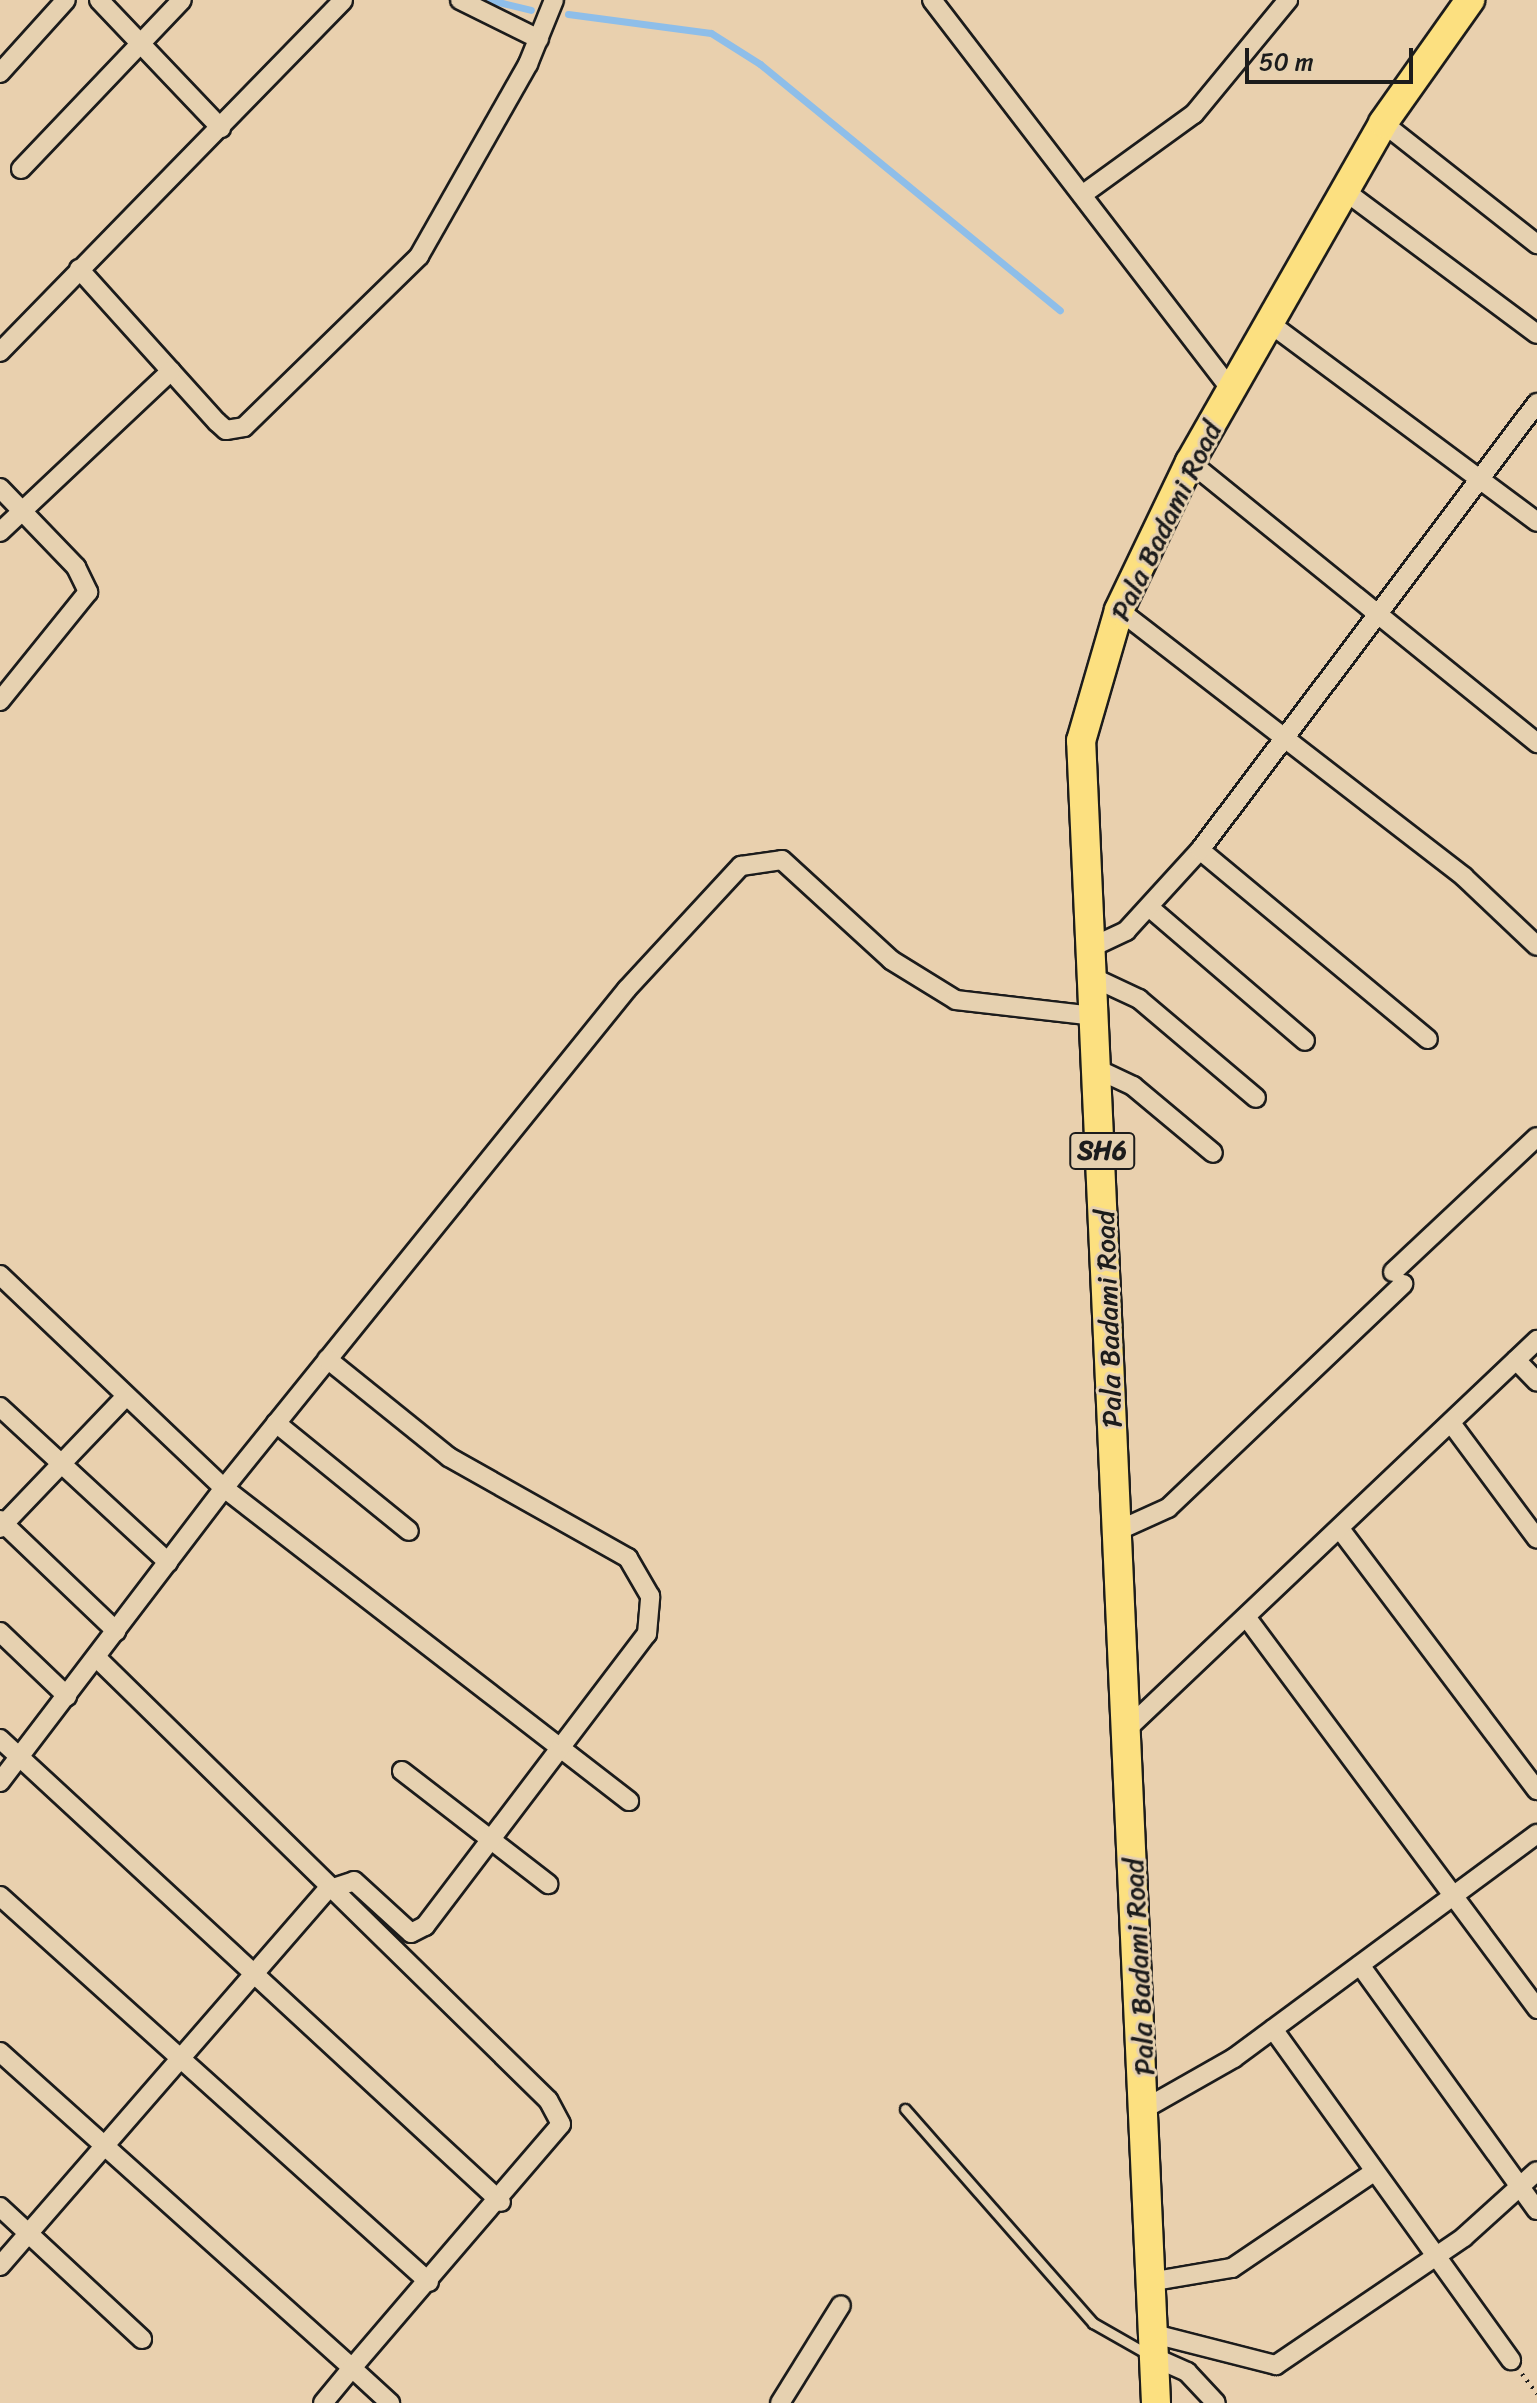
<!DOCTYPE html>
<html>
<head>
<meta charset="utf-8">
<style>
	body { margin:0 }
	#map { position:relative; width:1537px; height:2403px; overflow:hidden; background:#e9d0ae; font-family:Sriracha,sans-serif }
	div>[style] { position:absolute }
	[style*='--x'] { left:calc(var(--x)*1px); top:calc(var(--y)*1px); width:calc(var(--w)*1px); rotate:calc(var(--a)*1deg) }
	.stream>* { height:7px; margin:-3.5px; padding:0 3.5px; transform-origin:3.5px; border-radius:3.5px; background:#8ebee9 }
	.path>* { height:4px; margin-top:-2px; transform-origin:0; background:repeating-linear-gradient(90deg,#1c1c1c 0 2px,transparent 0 8px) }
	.roads { filter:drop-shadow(2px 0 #1c1c1c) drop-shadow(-2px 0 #1c1c1c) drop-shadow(0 2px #1c1c1c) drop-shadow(0 -2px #1c1c1c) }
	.lane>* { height:9px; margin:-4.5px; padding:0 4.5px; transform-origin:4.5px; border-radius:4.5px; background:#e6d1b0 }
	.street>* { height:18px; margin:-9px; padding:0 9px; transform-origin:9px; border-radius:9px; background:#e6d1b0 }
	.primary>* { height:28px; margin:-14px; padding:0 14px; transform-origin:14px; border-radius:14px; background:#fce080 }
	span { translate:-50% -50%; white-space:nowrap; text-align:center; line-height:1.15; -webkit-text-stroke:6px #e6d1b0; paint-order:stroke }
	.shield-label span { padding:2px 6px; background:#e6d1b0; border:2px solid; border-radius:6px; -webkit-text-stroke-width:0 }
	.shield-label { font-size:26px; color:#1c1c1c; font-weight:700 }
	.street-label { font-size:28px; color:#1c1c1c }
	.scale { position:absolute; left:1245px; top:48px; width:168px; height:36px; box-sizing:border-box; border:4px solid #1c1c1c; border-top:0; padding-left:10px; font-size:24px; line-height:28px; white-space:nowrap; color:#1c1c1c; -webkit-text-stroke:6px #e6d1b0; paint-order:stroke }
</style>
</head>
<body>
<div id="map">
	<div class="stream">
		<i style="--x:490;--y:0;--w:42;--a:13.7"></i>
		<i style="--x:568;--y:14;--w:144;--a:7.6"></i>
		<i style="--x:711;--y:33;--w:58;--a:32.3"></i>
		<i style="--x:760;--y:64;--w:388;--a:39.4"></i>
	</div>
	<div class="path">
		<i style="--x:1522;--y:2374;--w:25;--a:53"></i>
	</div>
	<div class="roads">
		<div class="lane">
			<i style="--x:905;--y:2109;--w:285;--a:48.7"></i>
			<i style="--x:1093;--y:2323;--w:67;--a:29.6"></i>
		</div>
		<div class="street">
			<i style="--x:99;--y:0;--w:177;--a:46.4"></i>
			<i style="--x:460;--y:0;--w:88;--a:26.3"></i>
			<i style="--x:932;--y:0;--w:491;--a:52.5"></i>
			<i style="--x:0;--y:73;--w:98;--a:-47.9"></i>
			<i style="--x:1383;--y:123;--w:196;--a:38.2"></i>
			<i style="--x:21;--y:169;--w:233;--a:-46.4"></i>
			<i style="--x:1345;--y:191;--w:239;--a:36.7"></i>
			<i style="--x:1082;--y:195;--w:138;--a:-35.9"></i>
			<i style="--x:1194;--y:114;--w:148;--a:-50.5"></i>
			<i style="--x:79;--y:269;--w:206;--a:48"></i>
			<i style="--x:217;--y:422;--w:12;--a:42"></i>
			<i style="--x:226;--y:430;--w:18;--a:-9"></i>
			<i style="--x:244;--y:427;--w:245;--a:-44.3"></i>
			<i style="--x:419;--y:256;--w:221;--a:-60.4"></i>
			<i style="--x:528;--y:64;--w:69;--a:-67.9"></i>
			<i style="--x:1268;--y:322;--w:335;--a:36.6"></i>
			<i style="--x:0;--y:352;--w:491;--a:-45.7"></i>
			<i style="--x:1190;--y:462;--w:447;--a:39"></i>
			<i style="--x:0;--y:488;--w:110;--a:46.1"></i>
			<i style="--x:76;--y:567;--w:28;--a:64"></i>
			<i style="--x:88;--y:592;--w:140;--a:128.9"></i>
			<i style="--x:0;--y:532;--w:235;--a:-43.3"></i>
			<i style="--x:1119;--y:610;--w:436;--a:37.7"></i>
			<i style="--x:1464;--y:877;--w:100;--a:43.4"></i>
			<i style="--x:1200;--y:850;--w:296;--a:39.7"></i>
			<i style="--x:1150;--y:908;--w:204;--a:40.6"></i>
			<i style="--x:1092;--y:947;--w:38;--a:-25"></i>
			<i style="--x:1126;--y:931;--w:110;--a:-47.6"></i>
			<i style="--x:1200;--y:850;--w:560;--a:-52.99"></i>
			<i style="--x:1094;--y:978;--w:50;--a:25"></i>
			<i style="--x:1139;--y:999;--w:153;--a:40.2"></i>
			<i style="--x:1099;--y:1070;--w:38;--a:25"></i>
			<i style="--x:1133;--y:1086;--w:104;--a:39.9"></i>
			<i style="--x:1393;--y:1272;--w:197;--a:-43.2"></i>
			<i style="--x:0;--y:1275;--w:309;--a:43.6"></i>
			<i style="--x:224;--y:1488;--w:641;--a:-51.08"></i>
			<i style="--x:627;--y:989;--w:168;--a:-47.2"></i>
			<i style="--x:741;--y:866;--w:41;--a:-8.3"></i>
			<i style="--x:782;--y:860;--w:148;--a:42.5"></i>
			<i style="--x:891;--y:960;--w:76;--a:31.6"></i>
			<i style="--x:956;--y:1000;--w:140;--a:6.6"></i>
			<i style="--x:1516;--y:1360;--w:30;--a:46"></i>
			<i style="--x:0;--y:1407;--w:229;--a:42.7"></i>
			<i style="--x:276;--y:1423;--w:171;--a:39.1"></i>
			<i style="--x:1451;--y:1423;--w:144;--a:53.4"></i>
			<i style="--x:0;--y:1520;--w:161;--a:43.7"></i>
			<i style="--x:0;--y:1528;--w:182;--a:-46.3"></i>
			<i style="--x:1340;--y:1529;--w:327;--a:53"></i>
			<i style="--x:1117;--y:1531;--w:56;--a:-24.3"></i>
			<i style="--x:1168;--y:1508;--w:325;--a:-43.6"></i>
			<i style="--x:1247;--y:1618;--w:487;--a:53.4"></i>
			<i style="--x:0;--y:1632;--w:93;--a:43.7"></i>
			<i style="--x:1126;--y:1730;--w:567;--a:-43.5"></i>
			<i style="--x:0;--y:1739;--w:682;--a:42.74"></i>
			<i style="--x:402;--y:1771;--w:185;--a:37.7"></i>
			<i style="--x:0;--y:1782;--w:370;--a:-52.7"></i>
			<i style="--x:224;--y:1488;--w:512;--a:37.7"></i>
			<i style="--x:0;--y:1896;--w:577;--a:41.98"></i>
			<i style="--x:1360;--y:1965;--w:302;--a:54.2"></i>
			<i style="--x:1273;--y:2029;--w:408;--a:54.3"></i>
			<i style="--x:0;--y:2052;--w:473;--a:41.9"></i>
			<i style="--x:352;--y:2368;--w:321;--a:-49.4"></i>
			<i style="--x:561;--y:2124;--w:27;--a:-118"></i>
			<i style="--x:548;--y:2100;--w:633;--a:-135.58"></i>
			<i style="--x:1146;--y:2108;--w:101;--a:-29.6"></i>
			<i style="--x:1234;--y:2058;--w:377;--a:-36.5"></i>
			<i style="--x:0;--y:2207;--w:194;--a:42.9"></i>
			<i style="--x:0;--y:2266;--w:498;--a:-49"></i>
			<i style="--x:327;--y:1890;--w:28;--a:-18"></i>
			<i style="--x:354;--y:1881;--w:77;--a:42.4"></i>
			<i style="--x:411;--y:1933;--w:16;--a:-27"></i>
			<i style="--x:425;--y:1926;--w:367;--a:-52.8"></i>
			<i style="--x:647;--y:1634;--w:38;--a:-85"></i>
			<i style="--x:650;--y:1596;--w:44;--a:-120.1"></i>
			<i style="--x:628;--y:1558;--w:206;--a:-150.6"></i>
			<i style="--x:449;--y:1457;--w:156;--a:-141.2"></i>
			<i style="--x:1155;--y:2281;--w:78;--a:-9.6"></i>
			<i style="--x:1232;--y:2268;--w:171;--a:-34.1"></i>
			<i style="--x:1158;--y:2335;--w:122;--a:14.3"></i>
			<i style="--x:1276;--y:2365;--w:227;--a:-34.2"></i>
			<i style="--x:1464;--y:2237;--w:98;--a:-42.1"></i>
			<i style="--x:1158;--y:2359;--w:32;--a:24"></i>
			<i style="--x:1187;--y:2372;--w:42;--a:46.9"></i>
			<i style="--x:323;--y:2403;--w:45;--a:-50.4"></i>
			<i style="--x:352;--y:2368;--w:52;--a:42.6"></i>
			<i style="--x:780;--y:2403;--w:115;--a:-58.1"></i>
		</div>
		<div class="primary">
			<i style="--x:1156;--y:2403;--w:1664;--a:-92.58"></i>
			<i style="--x:1081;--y:741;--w:136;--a:-73.8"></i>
			<i style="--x:1119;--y:610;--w:164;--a:-64.4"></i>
			<i style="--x:1190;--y:462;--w:390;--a:-60.3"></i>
			<i style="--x:1383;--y:123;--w:151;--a:-54.7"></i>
		</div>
	</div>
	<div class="shield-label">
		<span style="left:1102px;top:1151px">SH6</span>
	</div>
	<div class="street-label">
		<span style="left:1166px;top:521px;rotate:-64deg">Pala Badami Road</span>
		<span style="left:1109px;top:1319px;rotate:-92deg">Pala Badami Road</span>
		<span style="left:1139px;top:1967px;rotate:-93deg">Pala Badami Road</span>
	</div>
	<div class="scale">50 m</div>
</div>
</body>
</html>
